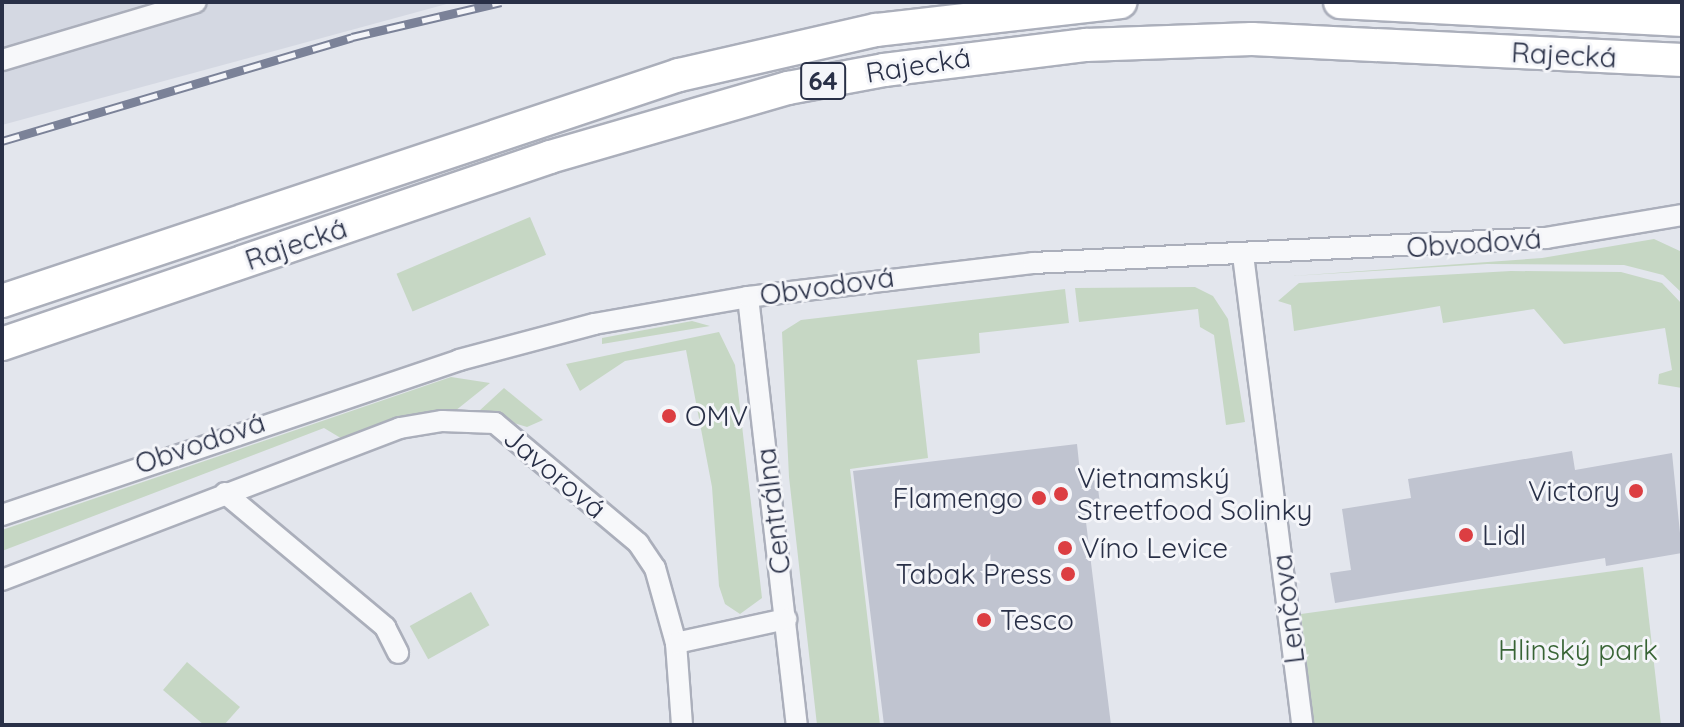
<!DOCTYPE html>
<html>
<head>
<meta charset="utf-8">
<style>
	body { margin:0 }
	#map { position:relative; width:1684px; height:727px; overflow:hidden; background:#e3e6ed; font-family:Quicksand,sans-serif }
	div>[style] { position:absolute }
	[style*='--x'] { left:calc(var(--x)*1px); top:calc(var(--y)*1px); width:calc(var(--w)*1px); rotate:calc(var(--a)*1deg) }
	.built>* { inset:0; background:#d4d8e2 }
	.green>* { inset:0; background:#c6d7c4; transform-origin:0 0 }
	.building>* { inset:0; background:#c0c4d0 }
	.roads { filter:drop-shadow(2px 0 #abafbb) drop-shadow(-2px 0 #abafbb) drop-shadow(0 2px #abafbb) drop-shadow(0 -2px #abafbb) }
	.street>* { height:20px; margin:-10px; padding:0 10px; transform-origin:10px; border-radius:10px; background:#f7f8fa }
	.primary>* { height:32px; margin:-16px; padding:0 16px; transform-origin:16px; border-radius:16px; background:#fff }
	.rail>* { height:9px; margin-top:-4.5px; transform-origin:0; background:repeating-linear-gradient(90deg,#f4f5f9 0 18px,#7b8298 0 36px); box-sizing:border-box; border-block:2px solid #7b8298 }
	.dots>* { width:22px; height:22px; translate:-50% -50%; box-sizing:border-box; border:4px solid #f4f5f9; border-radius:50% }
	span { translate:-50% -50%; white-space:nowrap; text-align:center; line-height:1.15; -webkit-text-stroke:6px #f4f5f9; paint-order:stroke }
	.shield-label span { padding:2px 6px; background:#f4f5f9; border:2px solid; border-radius:6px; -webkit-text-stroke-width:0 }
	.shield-label { font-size:26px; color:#293047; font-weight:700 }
	.street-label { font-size:28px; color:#293047 }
	.poi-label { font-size:28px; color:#293047 }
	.left { translate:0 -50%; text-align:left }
	.right { translate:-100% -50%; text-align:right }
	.park-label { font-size:28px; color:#386435 }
	.frame { position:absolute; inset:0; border:4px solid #293047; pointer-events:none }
</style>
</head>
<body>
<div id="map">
	<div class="built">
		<i style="clip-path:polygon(2px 2px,454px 2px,2px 125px)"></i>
	</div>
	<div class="green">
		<i style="left:530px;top:217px;width:41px;height:145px;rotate:67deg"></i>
		<i style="clip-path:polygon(1654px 239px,1682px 252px,1682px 293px,1663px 275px,1624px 265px,1487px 264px,1292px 276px,1542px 258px)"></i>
		<i style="clip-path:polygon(1511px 271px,1621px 272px,1662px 283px,1682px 304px,1682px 388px,1658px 384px,1659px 374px,1672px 370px,1665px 328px,1564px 344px,1534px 309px,1443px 323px,1440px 306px,1294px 331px,1291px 305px,1278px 301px,1299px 283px)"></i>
		<i style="clip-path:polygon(1195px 287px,1213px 296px,1228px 319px,1245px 422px,1226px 425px,1214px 335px,1200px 327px,1198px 309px,1079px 322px,1075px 288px)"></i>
		<i style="clip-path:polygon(1065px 289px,1069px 323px,979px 333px,980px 353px,917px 360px,928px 458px,850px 469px,880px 725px,817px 725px,789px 477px,782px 332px,801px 320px)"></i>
		<i style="clip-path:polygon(692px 321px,710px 326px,602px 344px,602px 338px)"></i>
		<i style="clip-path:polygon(719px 332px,735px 365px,762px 598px,740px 614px,725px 604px,719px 586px,712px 487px,686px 350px,625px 361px,580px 391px,566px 364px)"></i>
		<i style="clip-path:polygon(451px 377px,490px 383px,455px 411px,408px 416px,344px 440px,324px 428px,2px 551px,2px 530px)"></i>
		<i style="clip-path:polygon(504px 388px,543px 420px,527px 427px,478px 412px)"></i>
		<i style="clip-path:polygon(1643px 567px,1661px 725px,1314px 725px,1301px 614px)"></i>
		<i style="left:471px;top:592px;width:38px;height:70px;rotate:61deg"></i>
		<i style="clip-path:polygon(187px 662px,240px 707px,224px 725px,204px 725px,163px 690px)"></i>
	</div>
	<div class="building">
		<i style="clip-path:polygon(1077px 444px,1081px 482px,1097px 480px,1101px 512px,1085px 514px,1111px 725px,884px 725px,853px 471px)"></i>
		<i style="clip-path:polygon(1572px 451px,1575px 470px,1672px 453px,1682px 553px,1606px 566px,1605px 558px,1335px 603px,1330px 573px,1351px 570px,1342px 509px,1411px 498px,1408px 479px)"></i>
	</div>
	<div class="roads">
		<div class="street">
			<i style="--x:2;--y:60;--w:202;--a:-16.6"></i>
			<i style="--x:1243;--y:255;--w:474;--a:82.8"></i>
			<i style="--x:748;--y:297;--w:431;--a:83.5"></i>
			<i style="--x:225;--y:493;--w:209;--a:39.9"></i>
			<i style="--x:385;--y:627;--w:29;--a:63"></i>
			<i style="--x:2;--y:515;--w:483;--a:-18.7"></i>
			<i style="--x:459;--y:360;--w:140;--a:-14.9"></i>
			<i style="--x:594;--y:324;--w:156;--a:-9.9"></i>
			<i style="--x:748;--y:297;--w:287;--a:-6.8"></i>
			<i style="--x:1033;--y:263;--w:514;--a:-2.79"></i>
			<i style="--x:1546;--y:238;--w:138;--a:-9.6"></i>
			<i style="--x:2;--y:580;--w:426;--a:-20.9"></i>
			<i style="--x:400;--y:428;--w:43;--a:-9.5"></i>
			<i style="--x:442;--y:421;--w:53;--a:2.2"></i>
			<i style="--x:495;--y:423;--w:187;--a:40"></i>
			<i style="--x:638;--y:543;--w:30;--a:56"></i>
			<i style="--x:655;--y:568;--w:78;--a:74.4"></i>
			<i style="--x:676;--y:643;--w:82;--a:85.8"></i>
			<i style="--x:676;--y:643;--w:113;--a:-12.3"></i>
		</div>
		<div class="primary">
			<i style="--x:1340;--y:2;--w:342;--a:3"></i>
			<i style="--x:2;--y:301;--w:714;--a:-18.46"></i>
			<i style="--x:679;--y:75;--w:202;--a:-12.9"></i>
			<i style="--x:876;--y:30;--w:246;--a:-6.5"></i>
			<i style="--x:2;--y:344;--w:579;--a:-18.84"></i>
			<i style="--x:550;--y:157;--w:248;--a:-16.2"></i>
			<i style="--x:788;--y:88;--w:98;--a:-10.6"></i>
			<i style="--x:884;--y:70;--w:204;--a:-7.1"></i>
			<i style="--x:1086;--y:45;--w:166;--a:-2.1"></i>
			<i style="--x:1252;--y:39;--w:431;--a:2.8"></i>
		</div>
	</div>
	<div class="rail">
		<i style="--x:2;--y:141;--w:365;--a:-16.5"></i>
		<i style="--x:352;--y:37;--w:153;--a:-13.2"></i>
	</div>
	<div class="dots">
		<i style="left:669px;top:416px;background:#dc3e42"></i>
		<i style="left:1636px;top:491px;background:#dc3e42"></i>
		<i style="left:1061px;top:494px;background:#dc3e42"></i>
		<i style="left:1039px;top:498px;background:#dc3e42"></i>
		<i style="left:1466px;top:535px;background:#dc3e42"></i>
		<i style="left:1065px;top:548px;background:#dc3e42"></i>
		<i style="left:1068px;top:574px;background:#dc3e42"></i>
		<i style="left:984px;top:620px;background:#dc3e42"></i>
	</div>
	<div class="shield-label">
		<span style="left:823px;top:81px">64</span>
	</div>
	<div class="street-label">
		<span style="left:1564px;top:55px;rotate:3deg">Rajecká</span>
		<span style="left:918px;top:65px;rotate:-9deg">Rajecká</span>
		<span style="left:1474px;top:243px;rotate:-4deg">Obvodová</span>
		<span style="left:296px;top:244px;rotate:-19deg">Rajecká</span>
		<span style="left:827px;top:286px;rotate:-8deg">Obvodová</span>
		<span style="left:200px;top:443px;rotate:-19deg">Obvodová</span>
		<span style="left:555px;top:473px;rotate:40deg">Javorová</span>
		<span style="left:773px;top:511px;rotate:-97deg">Centrálna</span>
		<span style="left:1288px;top:609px;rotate:-97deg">Lenčova</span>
	</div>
	<div class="poi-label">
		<span class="left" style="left:685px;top:416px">OMV</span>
		<span class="left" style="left:1077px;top:494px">Vietnamský<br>Streetfood Solinky</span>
		<span class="right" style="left:1620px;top:491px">Victory</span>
		<span class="right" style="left:1023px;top:498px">Flamengo</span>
		<span class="left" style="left:1482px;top:535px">Lidl</span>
		<span class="left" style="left:1081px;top:548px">Víno Levice</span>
		<span class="right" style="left:1052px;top:574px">Tabak Press</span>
		<span class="left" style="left:1000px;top:620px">Tesco</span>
	</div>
	<div class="park-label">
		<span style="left:1578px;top:650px">Hlinský park</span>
	</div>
	<div class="frame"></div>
</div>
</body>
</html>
